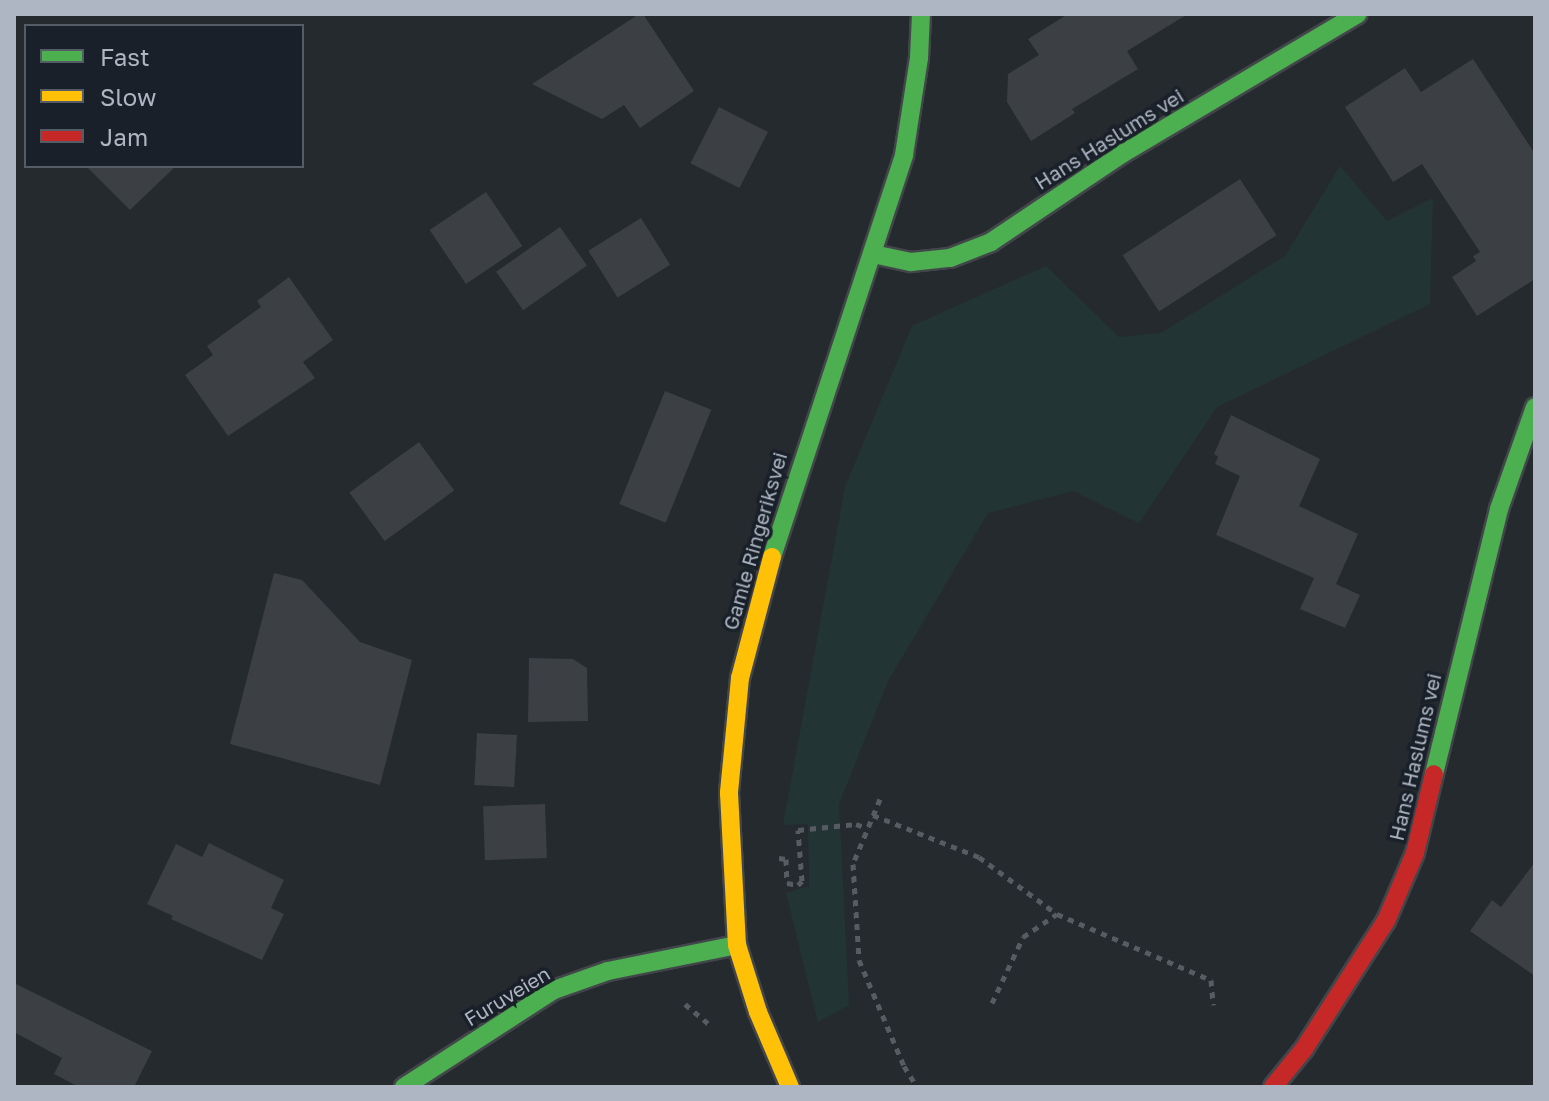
<!DOCTYPE html>
<html>
<head>
<meta charset="utf-8">
<style>
	body { margin:0 }
	#map { position:relative; width:1549px; height:1101px; overflow:hidden; background:#252a2f; font-family:"Golos Text",sans-serif }
	div>[style] { position:absolute }
	[style*='--x'] { left:calc(var(--x)*1px); top:calc(var(--y)*1px); width:calc(var(--w)*1px); rotate:calc(var(--a)*1deg) }
	.green>* { inset:0; background:#233435 }
	.building>* { inset:0; background:#3c3f44; transform-origin:0 0 }
	.path>* { height:5px; margin-top:-2.5px; transform-origin:0; background:repeating-linear-gradient(90deg,#575c62 0 6px,transparent 0 12px) }
	.roads { filter:drop-shadow(2px 0 #42464a) drop-shadow(-2px 0 #42464a) drop-shadow(0 2px #42464a) drop-shadow(0 -2px #42464a) }
	.fast>* { height:18px; margin:-9px; padding:0 9px; transform-origin:9px; border-radius:9px; background:#4caf50 }
	.slow>* { height:18px; margin:-9px; padding:0 9px; transform-origin:9px; border-radius:9px; background:#ffc107 }
	.jam>* { height:18px; margin:-9px; padding:0 9px; transform-origin:9px; border-radius:9px; background:#c62828 }
	span { translate:-50% -50%; white-space:nowrap; text-align:center; line-height:1.15; -webkit-text-stroke:7px #192029; paint-order:stroke }
	.street-label { font-size:20px; color:#adb6c2 }
	.frame { position:absolute; inset:0; border:16px solid #adb6c2; pointer-events:none }
	.legend { position:absolute; left:24px; top:24px; width:280px; height:144px; box-sizing:border-box; background:#192029; border:2px solid #545c66; margin:0; padding:10px 14px; list-style:none; font-size:24px; color:#adb6c2 }
	.legend li { display:flex; align-items:center; gap:16px; height:40px }
	.legend b { width:40px; border:2px solid #545c66 }
</style>
</head>
<body>
<div id="map">
	<div class="green">
		<i style="clip-path:polygon(1340px 166px,1387px 221px,1433px 198px,1430px 304px,1217px 407px,1139px 523px,1073px 491px,988px 513px,888px 681px,839px 804px,849px 1005px,818px 1022px,786px 893px,809px 886px,808px 824px,783px 825px,845px 487px,912px 326px,1046px 266px,1119px 337px,1161px 333px,1285px 256px)"></i>
	</div>
	<div class="building">
		<i style="clip-path:polygon(639px 14px,643px 14px,694px 91px,640px 128px,624px 105px,602px 119px,532px 84px)"></i>
		<i style="clip-path:polygon(1068px 14px,1188px 14px,1127px 51px,1138px 69px,1072px 109px,1075px 113px,1031px 141px,1007px 102px,1008px 74px,1039px 55px,1028px 39px)"></i>
		<i style="clip-path:polygon(1473px 59px,1535px 154px,1535px 279px,1477px 316px,1452px 277px,1476px 261px,1473px 256px,1480px 252px,1422px 164px,1393px 182px,1345px 107px,1405px 68px,1421px 92px)"></i>
		<i style="left:719px;top:107px;width:55px;height:63px;rotate:27deg"></i>
		<i style="clip-path:polygon(86px 166px,176px 166px,130px 210px)"></i>
		<i style="left:1240px;top:179px;width:67px;height:140px;rotate:57deg"></i>
		<i style="left:486px;top:192px;width:65px;height:68px;rotate:56deg"></i>
		<i style="left:641px;top:218px;width:55px;height:62px;rotate:58deg"></i>
		<i style="left:560px;top:227px;width:47px;height:78px;rotate:55deg"></i>
		<i style="clip-path:polygon(289px 277px,333px 340px,303px 362px,315px 378px,228px 436px,185px 375px,213px 355px,207px 346px,261px 307px,257px 301px)"></i>
		<i style="left:665px;top:391px;width:50px;height:122px;rotate:22deg"></i>
		<i style="clip-path:polygon(1231px 415px,1320px 459px,1299px 506px,1358px 534px,1336px 584px,1360px 595px,1345px 628px,1300px 609px,1314px 578px,1216px 535px,1240px 476px,1215px 464px,1218px 457px,1214px 454px)"></i>
		<i style="left:419px;top:442px;width:60px;height:86px;rotate:54deg"></i>
		<i style="clip-path:polygon(274px 573px,302px 580px,360px 642px,412px 660px,380px 785px,230px 744px)"></i>
		<i style="clip-path:polygon(529px 658px,573px 659px,587px 668px,588px 721px,528px 722px)"></i>
		<i style="left:477px;top:733px;width:40px;height:52px;rotate:3deg"></i>
		<i style="left:545px;top:804px;width:54px;height:62px;rotate:88deg"></i>
		<i style="clip-path:polygon(209px 843px,284px 880px,271px 908px,284px 914px,262px 960px,171px 919px,173px 916px,147px 904px,176px 844px,202px 857px)"></i>
		<i style="clip-path:polygon(1535px 862px,1535px 976px,1470px 931px,1492px 900px,1501px 907px)"></i>
		<i style="clip-path:polygon(14px 983px,152px 1051px,134px 1087px,79px 1087px,54px 1074px,62px 1058px,14px 1032px)"></i>
	</div>
	<div class="path">
		<i style="--x:880;--y:799;--w:70;--a:112.6"></i>
		<i style="--x:853;--y:864;--w:96;--a:86.4"></i>
		<i style="--x:859;--y:960;--w:115;--a:67"></i>
		<i style="--x:904;--y:1066;--w:25;--a:58"></i>
		<i style="--x:873;--y:815;--w:114;--a:21.6"></i>
		<i style="--x:979;--y:857;--w:97;--a:36.2"></i>
		<i style="--x:1057;--y:914;--w:168;--a:23.2"></i>
		<i style="--x:1211;--y:980;--w:25;--a:85"></i>
		<i style="--x:779;--y:858;--w:7;--a:8"></i>
		<i style="--x:786;--y:859;--w:24;--a:88"></i>
		<i style="--x:787;--y:883;--w:11;--a:10"></i>
		<i style="--x:798;--y:885;--w:6;--a:-45"></i>
		<i style="--x:802;--y:881;--w:51;--a:-94.5"></i>
		<i style="--x:798;--y:830;--w:58;--a:-5.9"></i>
		<i style="--x:856;--y:824;--w:12;--a:20"></i>
		<i style="--x:992;--y:1003;--w:73;--a:-64.8"></i>
		<i style="--x:1023;--y:937;--w:41;--a:-34.1"></i>
		<i style="--x:685;--y:1004;--w:34;--a:40"></i>
	</div>
	<div class="roads">
		<div class="fast">
			<i style="--x:873;--y:254;--w:39;--a:12"></i>
			<i style="--x:911;--y:262;--w:39;--a:-6"></i>
			<i style="--x:950;--y:258;--w:44;--a:-21.3"></i>
			<i style="--x:991;--y:242;--w:158;--a:-33.9"></i>
			<i style="--x:1122;--y:154;--w:274;--a:-30.7"></i>
			<i style="--x:772;--y:557;--w:423;--a:-71.8"></i>
			<i style="--x:904;--y:155;--w:98;--a:-81.2"></i>
			<i style="--x:919;--y:58;--w:44;--a:-87.4"></i>
			<i style="--x:1434;--y:774;--w:273;--a:-76.2"></i>
			<i style="--x:1499;--y:509;--w:108;--a:-70.6"></i>
			<i style="--x:404;--y:1087;--w:179;--a:-32.9"></i>
			<i style="--x:554;--y:990;--w:57;--a:-19.4"></i>
			<i style="--x:608;--y:971;--w:132;--a:-11.4"></i>
		</div>
		<div class="slow">
			<i style="--x:772;--y:557;--w:125;--a:104.8"></i>
			<i style="--x:740;--y:678;--w:116;--a:95.5"></i>
			<i style="--x:729;--y:793;--w:152;--a:87"></i>
			<i style="--x:737;--y:945;--w:70;--a:72.6"></i>
			<i style="--x:758;--y:1012;--w:82;--a:66.9"></i>
		</div>
		<div class="jam">
			<i style="--x:1273;--y:1087;--w:49;--a:-50.8"></i>
			<i style="--x:1304;--y:1049;--w:152;--a:-57.4"></i>
			<i style="--x:1386;--y:921;--w:74;--a:-66.9"></i>
			<i style="--x:1415;--y:853;--w:81;--a:-76.5"></i>
		</div>
	</div>
	<div class="street-label">
		<span style="left:1109px;top:139px;rotate:-32deg">Hans Haslums vei</span>
		<span style="left:755px;top:541px;rotate:-74deg">Gamle Ringeriksvei</span>
		<span style="left:1415px;top:757px;rotate:-77deg">Hans Haslums vei</span>
		<span style="left:507px;top:996px;rotate:-31deg">Furuveien</span>
	</div>
	<div class="frame"></div>
	<ul class="legend">
	<li><b style="height:10px;background:#4caf50"></b>Fast</li>
	<li><b style="height:10px;background:#ffc107"></b>Slow</li>
	<li><b style="height:10px;background:#c62828"></b>Jam</li>
	</ul>
</div>
</body>
</html>
